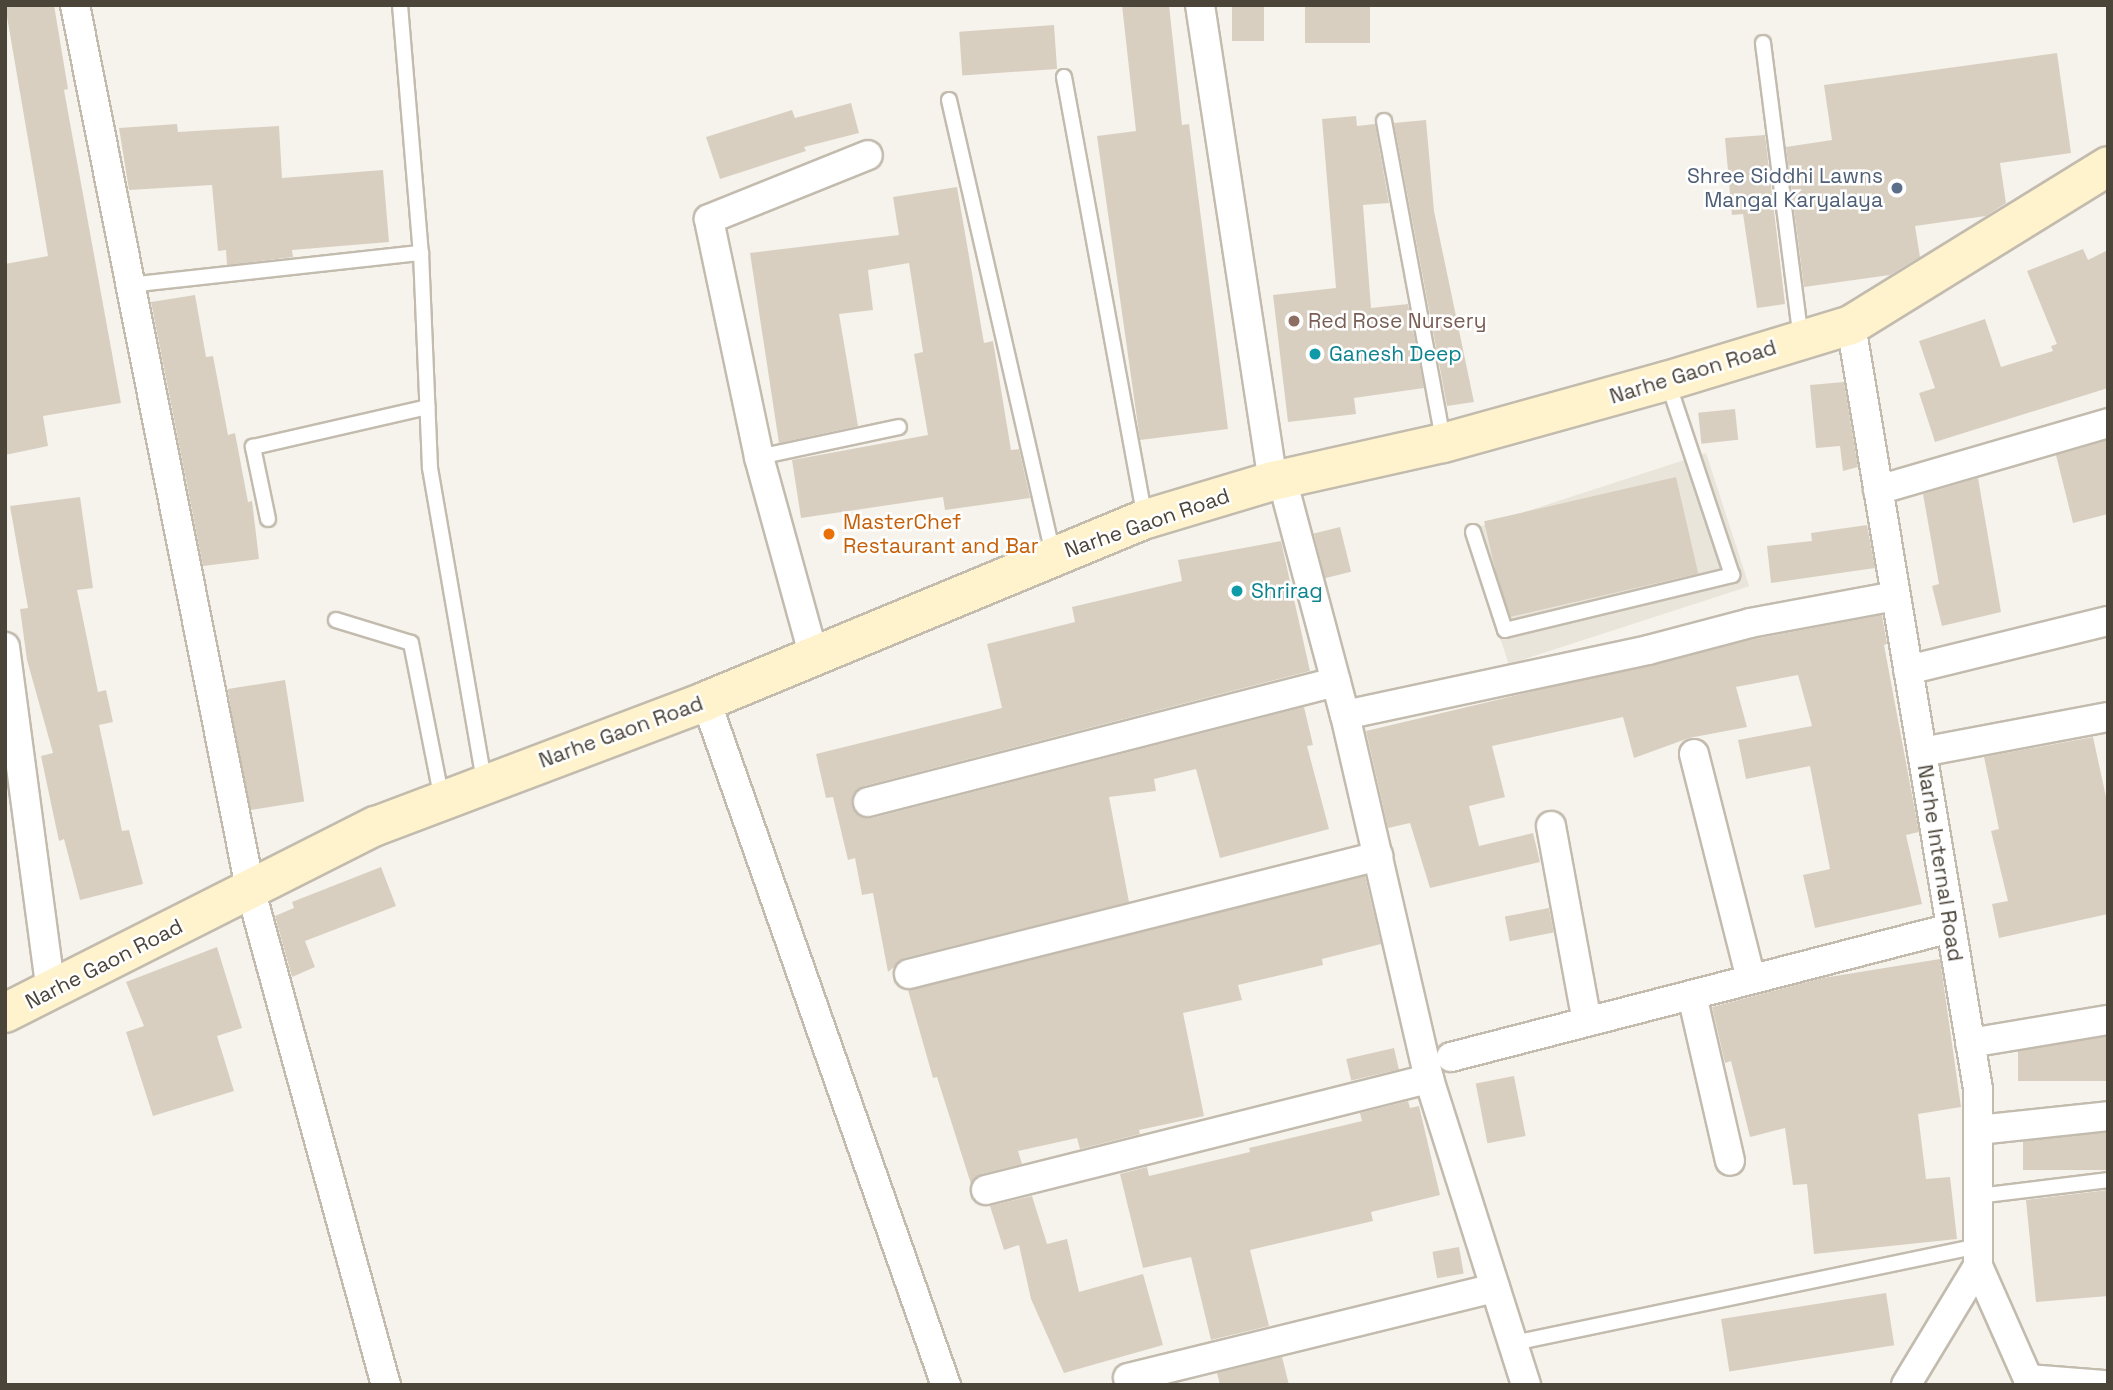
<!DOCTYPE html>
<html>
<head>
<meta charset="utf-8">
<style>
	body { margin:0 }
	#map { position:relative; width:2113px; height:1390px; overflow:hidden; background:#f6f3ec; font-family:"Space Grotesk",sans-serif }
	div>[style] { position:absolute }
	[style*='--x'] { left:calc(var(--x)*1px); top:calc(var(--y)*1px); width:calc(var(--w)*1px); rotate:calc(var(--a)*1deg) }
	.residential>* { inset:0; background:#eae5da; transform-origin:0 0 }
	.building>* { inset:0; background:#d8cfc1; transform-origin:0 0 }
	.roads { filter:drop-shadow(2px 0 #c2bbae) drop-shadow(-2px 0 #c2bbae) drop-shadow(0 2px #c2bbae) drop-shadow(0 -2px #c2bbae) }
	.lane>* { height:14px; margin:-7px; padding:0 7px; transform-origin:7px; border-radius:7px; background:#fff }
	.street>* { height:28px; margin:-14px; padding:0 14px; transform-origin:14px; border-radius:14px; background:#fff }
	.secondary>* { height:38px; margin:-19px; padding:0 19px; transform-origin:19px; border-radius:19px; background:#fff3cd }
	.dots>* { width:19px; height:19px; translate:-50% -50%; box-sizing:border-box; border:4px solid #fff; border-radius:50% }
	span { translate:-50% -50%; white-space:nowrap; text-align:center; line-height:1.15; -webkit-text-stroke:5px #fff; paint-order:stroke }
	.service-label { font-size:21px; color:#4e5e75 }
	.right { translate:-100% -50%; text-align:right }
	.education-label { font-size:21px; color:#785e54 }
	.left { translate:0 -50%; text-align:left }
	.culture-label { font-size:21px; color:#0d838f }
	.street-label { font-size:21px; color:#4b4439 }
	.food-label { font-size:21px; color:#c56008 }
	.frame { position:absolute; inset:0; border:7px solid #4b4439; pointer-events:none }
</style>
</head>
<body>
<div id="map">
	<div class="residential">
		<i style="left:1706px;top:453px;width:140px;height:253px;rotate:72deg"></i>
	</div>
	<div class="building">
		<i style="clip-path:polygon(5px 5px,54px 5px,68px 89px,64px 90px,121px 403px,43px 416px,48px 446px,5px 455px,5px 264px,48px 256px)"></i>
		<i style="clip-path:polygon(1122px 5px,1169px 5px,1182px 125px,1189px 124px,1228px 429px,1140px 440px,1097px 136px,1136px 131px)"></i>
		<i style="left:1232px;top:5px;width:32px;height:36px"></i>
		<i style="left:1305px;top:5px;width:65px;height:38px"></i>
		<i style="left:1054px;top:25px;width:44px;height:95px;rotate:86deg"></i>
		<i style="clip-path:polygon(2057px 53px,2071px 153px,2000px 163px,2006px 203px,1986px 216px,1915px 226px,1920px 257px,1890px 275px,1804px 287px,1786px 147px,1832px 140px,1824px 85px)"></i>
		<i style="clip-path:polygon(851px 103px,859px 133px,804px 147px,806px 151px,720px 179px,706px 137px,792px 110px,795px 118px)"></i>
		<i style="clip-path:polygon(1356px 116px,1357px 126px,1375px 124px,1389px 203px,1363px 205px,1371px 308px,1408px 304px,1424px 388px,1354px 398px,1356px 414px,1288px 422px,1273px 295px,1336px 288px,1322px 119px)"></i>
		<i style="clip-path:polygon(1426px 120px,1434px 211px,1474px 402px,1447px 406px,1394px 123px)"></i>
		<i style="clip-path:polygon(177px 124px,178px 132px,279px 126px,282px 178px,383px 170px,389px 242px,292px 250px,293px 257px,227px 265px,226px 250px,218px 251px,212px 185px,129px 190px,119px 128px)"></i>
		<i style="clip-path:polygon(1765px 135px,1785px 304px,1757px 308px,1743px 214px,1732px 215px,1725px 138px)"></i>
		<i style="clip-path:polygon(957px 187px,984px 343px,993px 341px,1011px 450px,1019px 449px,1030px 498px,945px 510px,943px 497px,801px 518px,792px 460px,928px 435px,914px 354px,923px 352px,909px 263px,868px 270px,873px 310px,839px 314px,858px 426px,779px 443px,750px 253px,899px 235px,893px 197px)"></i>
		<i style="clip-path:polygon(2083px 249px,2088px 260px,2108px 250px,2108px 388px,1935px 442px,1919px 393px,1935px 388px,1919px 341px,1985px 319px,2001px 367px,2053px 351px,2051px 346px,2057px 344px,2027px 271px)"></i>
		<i style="clip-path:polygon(195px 295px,206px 357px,213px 356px,228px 435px,235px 433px,248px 502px,252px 501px,259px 559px,203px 566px,151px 302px)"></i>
		<i style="clip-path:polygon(1844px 382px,1858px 467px,1843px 471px,1840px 446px,1816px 448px,1810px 385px)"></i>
		<i style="left:1735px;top:409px;width:31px;height:37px;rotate:84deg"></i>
		<i style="clip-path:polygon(2108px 440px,2108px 514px,2073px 523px,2056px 455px)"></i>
		<i style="left:1676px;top:477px;width:99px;height:197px;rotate:77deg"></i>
		<i style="clip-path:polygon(1978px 478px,2001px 612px,1942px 626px,1932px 586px,1939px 584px,1923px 494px)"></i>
		<i style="clip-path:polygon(80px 497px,93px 588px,77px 590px,98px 692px,106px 690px,113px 722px,99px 725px,122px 831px,129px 830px,143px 884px,80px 900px,64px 839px,59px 841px,41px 756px,53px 753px,27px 660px,20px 609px,28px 608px,10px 506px)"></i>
		<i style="clip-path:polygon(1867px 525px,1875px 568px,1771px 583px,1767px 546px,1812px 541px,1811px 533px)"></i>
		<i style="left:1340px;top:527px;width:46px;height:27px;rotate:76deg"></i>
		<i style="clip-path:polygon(1281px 541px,1310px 671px,864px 786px,856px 791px,852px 805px,857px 814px,872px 818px,1304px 707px,1313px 745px,1307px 746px,1329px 829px,1220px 858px,1196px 769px,1154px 779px,1156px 791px,1109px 797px,1129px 902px,905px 958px,888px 972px,873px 893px,862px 895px,855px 858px,848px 860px,833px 797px,826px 798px,816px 754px,1002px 708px,987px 644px,1075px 622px,1072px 607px,1182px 581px,1178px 560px)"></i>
		<i style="clip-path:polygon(1882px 615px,1887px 644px,1884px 645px,1919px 832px,1906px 835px,1922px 904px,1815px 928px,1803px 875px,1830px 869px,1810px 766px,1746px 779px,1738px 740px,1812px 726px,1798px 675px,1736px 687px,1747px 727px,1689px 738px,1634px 758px,1623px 717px,1492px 746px,1505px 797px,1469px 806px,1479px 846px,1533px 833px,1540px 862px,1430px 888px,1410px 823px,1388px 828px,1366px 731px,1754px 639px)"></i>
		<i style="left:285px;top:680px;width:123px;height:58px;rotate:81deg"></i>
		<i style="clip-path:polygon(2093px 737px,2108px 806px,2108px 914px,1999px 938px,1992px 904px,2008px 901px,1991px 831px,1999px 829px,1984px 757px)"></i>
		<i style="clip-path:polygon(381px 867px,396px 906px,305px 941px,315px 967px,292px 977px,275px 916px,294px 908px,292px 902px)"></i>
		<i style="clip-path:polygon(1365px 876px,1381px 944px,1322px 959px,1323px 965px,1238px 985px,1242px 1000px,1183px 1013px,1204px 1116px,1139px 1130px,1140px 1134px,1080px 1149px,1077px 1138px,1018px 1151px,1022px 1164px,982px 1174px,971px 1184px,937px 1077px,933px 1078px,908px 990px)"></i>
		<i style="left:1549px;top:908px;width:25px;height:45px;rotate:79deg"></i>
		<i style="clip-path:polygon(217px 947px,242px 1028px,217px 1036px,234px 1091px,153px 1116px,126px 1032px,144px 1026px,126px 982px)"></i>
		<i style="clip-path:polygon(1940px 959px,1961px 1107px,1918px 1114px,1926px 1179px,1950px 1177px,1957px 1239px,1814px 1254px,1807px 1184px,1793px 1185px,1785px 1128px,1750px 1137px,1731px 1061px,1725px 1063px,1712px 1007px,1823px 978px)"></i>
		<i style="left:2108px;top:1037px;width:44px;height:90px;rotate:90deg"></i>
		<i style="left:1394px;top:1048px;width:22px;height:49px;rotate:77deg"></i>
		<i style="left:1514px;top:1076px;width:61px;height:39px;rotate:79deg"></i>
		<i style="clip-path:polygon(1408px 1101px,1410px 1108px,1419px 1106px,1440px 1195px,1371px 1212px,1373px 1221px,1250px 1250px,1269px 1326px,1211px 1340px,1191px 1257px,1143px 1268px,1120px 1174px,1147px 1167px,1149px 1176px,1250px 1152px,1249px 1148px,1362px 1121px,1360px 1113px)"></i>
		<i style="left:2108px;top:1133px;width:37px;height:85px;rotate:90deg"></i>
		<i style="clip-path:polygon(2108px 1190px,2108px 1296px,2036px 1302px,2026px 1200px)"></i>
		<i style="clip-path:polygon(1032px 1196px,1047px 1244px,1067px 1239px,1079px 1292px,1143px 1274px,1163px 1345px,1064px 1373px,1031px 1299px,1019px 1245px,1004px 1250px,990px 1206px)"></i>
		<i style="left:1459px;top:1247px;width:27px;height:27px;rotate:80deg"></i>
		<i style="left:1886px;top:1293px;width:53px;height:167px;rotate:81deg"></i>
		<i style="clip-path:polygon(1282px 1357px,1289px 1385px,1220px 1385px,1217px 1373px)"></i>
	</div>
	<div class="roads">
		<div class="lane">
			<i style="--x:400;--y:5;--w:249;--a:85.2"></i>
			<i style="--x:421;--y:253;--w:215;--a:87.6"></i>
			<i style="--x:430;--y:468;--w:319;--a:80.2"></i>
			<i style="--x:1763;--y:43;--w:297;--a:82.7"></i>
			<i style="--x:1064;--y:77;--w:448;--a:79.6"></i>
			<i style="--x:949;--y:100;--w:467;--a:77.1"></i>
			<i style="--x:1384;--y:121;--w:324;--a:79.5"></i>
			<i style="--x:129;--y:285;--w:294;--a:-6.3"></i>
			<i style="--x:759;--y:457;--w:143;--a:-12.1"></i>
			<i style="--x:268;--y:519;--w:74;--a:-101.8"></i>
			<i style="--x:253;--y:447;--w:179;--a:-12.9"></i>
			<i style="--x:1473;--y:532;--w:103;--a:71.9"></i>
			<i style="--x:1505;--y:630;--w:234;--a:-13.6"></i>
			<i style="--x:1732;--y:575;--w:202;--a:-108.4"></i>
			<i style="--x:336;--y:620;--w:78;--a:17"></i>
			<i style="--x:411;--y:643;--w:159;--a:78.8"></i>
			<i style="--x:1978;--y:1196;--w:131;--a:-7"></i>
			<i style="--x:1514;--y:1343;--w:474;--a:-11.8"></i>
		</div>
		<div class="street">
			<i style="--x:75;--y:5;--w:900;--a:78.79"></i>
			<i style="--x:250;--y:888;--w:515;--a:74.7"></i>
			<i style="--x:1200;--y:5;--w:482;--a:81.3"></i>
			<i style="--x:1851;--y:325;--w:774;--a:80.56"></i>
			<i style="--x:1978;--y:1089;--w:177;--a:90"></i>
			<i style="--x:1978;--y:1266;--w:139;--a:121.2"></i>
			<i style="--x:1282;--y:479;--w:244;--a:75.1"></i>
			<i style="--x:1345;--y:715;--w:374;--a:77"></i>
			<i style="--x:1429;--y:1079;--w:321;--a:72.4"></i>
			<i style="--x:1878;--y:490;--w:240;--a:-16.2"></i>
			<i style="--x:5;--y:647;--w:349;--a:82.4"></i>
			<i style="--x:814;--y:657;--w:207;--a:-105.4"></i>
			<i style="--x:759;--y:457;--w:243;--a:-101.9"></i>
			<i style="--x:709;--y:219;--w:171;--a:-21.9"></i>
			<i style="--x:1908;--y:670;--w:206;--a:-13.8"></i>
			<i style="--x:706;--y:701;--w:725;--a:70.67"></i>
			<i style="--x:1345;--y:715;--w:310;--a:-12.1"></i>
			<i style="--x:1648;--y:650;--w:106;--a:-14.8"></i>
			<i style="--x:1750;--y:623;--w:148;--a:-10.5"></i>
			<i style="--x:1922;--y:752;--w:189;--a:-10.7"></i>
			<i style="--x:1694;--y:754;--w:232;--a:75.8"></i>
			<i style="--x:868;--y:802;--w:483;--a:-14.4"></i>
			<i style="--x:1551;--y:826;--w:199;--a:79.6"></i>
			<i style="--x:909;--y:974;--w:484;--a:-14.1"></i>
			<i style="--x:1692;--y:995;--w:170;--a:77.1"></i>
			<i style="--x:1970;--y:1043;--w:140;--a:-9.5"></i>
			<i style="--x:1451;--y:1057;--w:516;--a:-14.47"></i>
			<i style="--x:1978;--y:1130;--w:131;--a:-6.1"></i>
			<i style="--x:986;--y:1190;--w:457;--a:-14.1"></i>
			<i style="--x:1978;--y:1266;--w:124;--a:66.1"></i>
			<i style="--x:2028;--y:1379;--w:76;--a:4.5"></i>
			<i style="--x:1128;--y:1378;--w:378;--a:-13.8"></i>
		</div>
		<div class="secondary">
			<i style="--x:5;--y:1013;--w:415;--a:-26.8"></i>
			<i style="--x:376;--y:826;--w:353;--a:-20.7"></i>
			<i style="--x:706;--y:701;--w:476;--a:-22.5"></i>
			<i style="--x:1146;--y:519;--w:133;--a:-16.7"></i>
			<i style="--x:1273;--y:481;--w:174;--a:-12.6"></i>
			<i style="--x:1443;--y:443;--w:232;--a:-15.5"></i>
			<i style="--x:1667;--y:381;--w:192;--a:-16.9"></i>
			<i style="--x:1851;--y:325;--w:302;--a:-31.7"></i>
		</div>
	</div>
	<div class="dots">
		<i style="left:1897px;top:188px;background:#5c6f8a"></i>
		<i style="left:1294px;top:321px;background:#8d6e63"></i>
		<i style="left:1315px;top:354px;background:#0f9aa8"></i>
		<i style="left:829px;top:534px;background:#e8710a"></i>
		<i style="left:1237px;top:591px;background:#0f9aa8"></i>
	</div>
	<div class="service-label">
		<span class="right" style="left:1883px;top:188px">Shree Siddhi Lawns<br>Mangal Karyalaya</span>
	</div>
	<div class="education-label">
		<span class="left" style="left:1308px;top:321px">Red Rose Nursery</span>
	</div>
	<div class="culture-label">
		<span class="left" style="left:1329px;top:354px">Ganesh Deep</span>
		<span class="left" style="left:1251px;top:591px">Shrirag</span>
	</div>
	<div class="street-label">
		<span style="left:1693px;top:372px;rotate:-17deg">Narhe Gaon Road</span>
		<span style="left:1147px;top:523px;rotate:-19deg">Narhe Gaon Road</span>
		<span style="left:621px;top:732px;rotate:-20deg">Narhe Gaon Road</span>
		<span style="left:1940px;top:863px;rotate:81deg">Narhe Internal Road</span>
		<span style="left:104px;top:964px;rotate:-27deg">Narhe Gaon Road</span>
	</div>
	<div class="food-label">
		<span class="left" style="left:843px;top:534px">MasterChef<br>Restaurant and Bar</span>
	</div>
	<div class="frame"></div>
</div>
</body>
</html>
